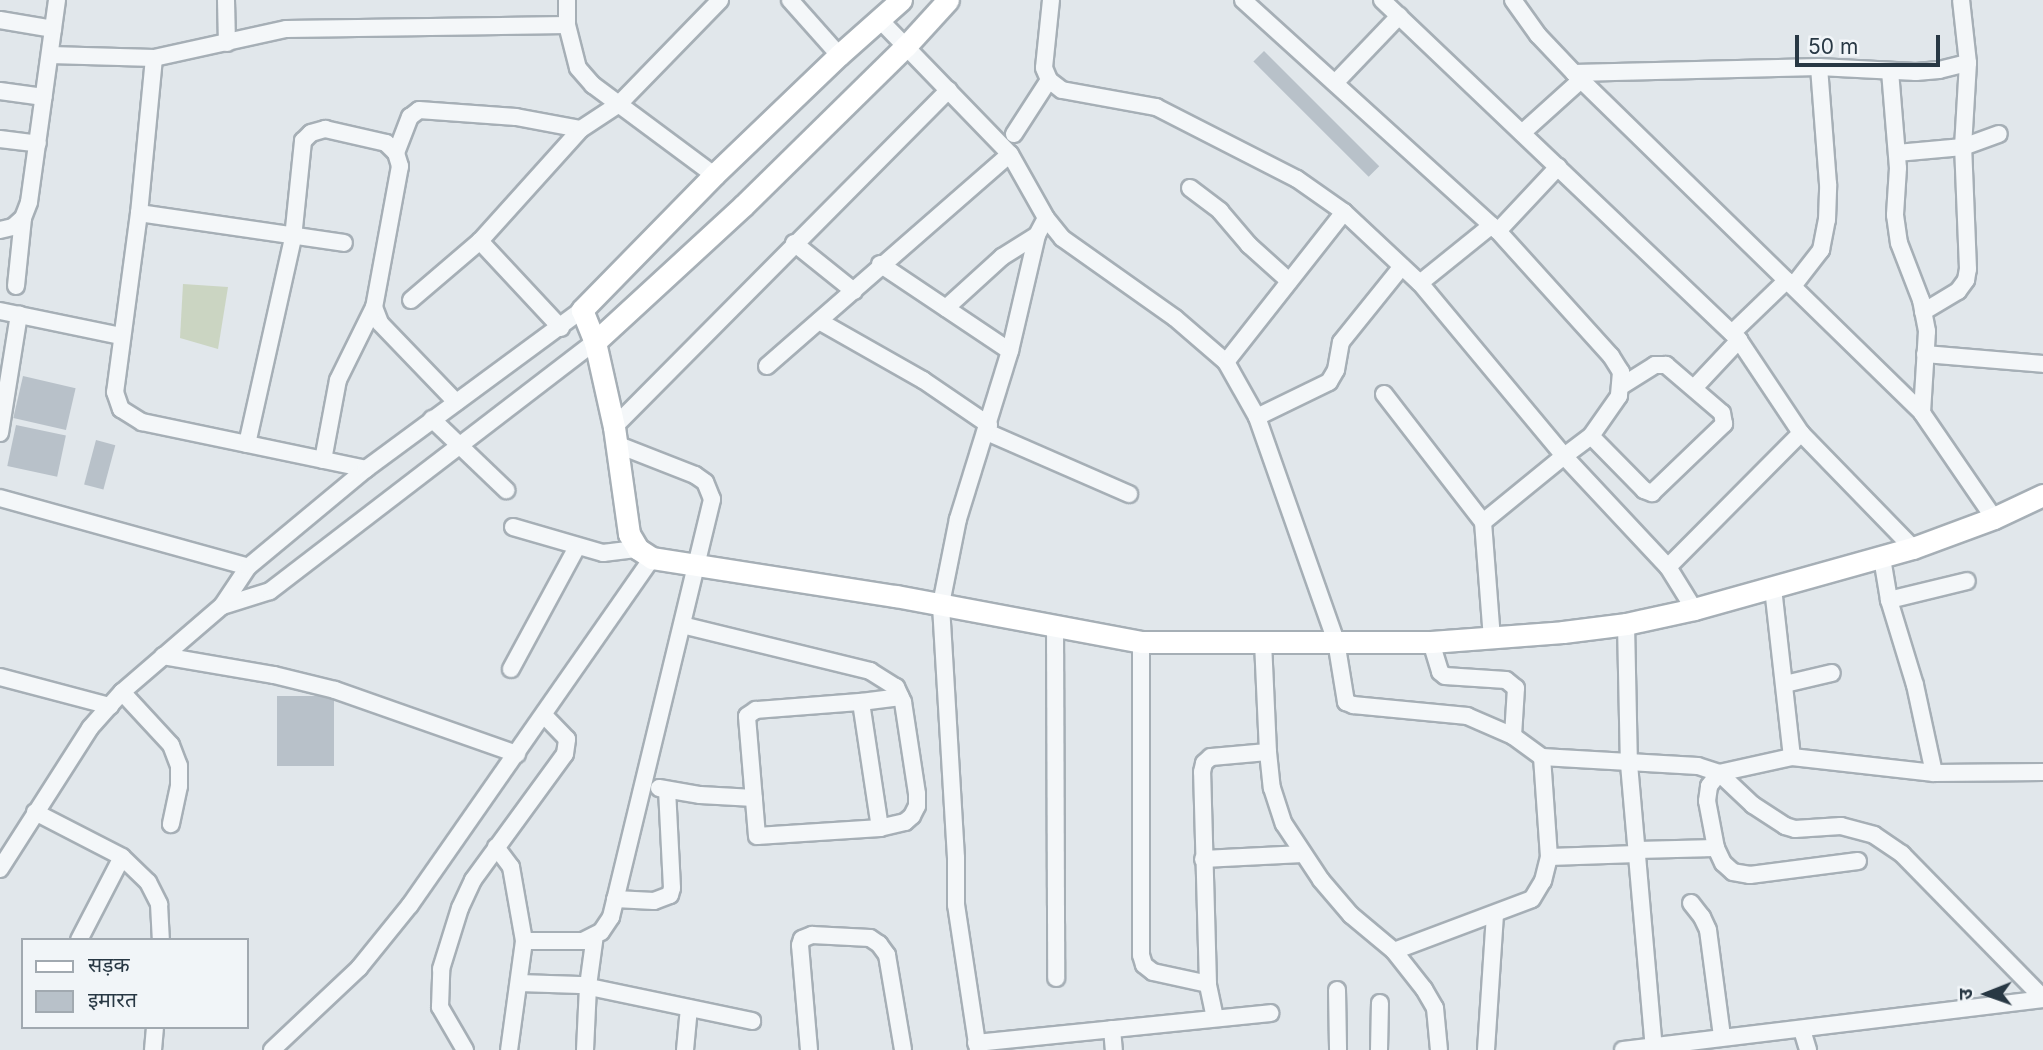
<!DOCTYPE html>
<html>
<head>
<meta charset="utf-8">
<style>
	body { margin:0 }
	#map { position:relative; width:2043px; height:1050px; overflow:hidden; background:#e1e7eb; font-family:Inter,"Noto Sans Devanagari",sans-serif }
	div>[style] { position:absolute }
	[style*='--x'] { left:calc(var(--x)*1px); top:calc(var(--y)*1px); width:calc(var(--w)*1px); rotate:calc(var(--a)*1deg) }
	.green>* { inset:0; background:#cbd5c2 }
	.building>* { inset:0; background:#b8c1c9; transform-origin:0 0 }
	.roads { filter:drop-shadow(2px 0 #a6afb6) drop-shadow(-2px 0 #a6afb6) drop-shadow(0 2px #a6afb6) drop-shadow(0 -2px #a6afb6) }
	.street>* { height:16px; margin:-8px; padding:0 8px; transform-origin:8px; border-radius:8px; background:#f4f7f9 }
	.secondary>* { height:21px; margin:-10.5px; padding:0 10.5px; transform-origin:10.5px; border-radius:10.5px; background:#fff }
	span { translate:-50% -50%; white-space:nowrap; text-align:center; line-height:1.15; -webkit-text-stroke:7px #f1f5f8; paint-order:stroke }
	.legend { position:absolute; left:21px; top:938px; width:228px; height:91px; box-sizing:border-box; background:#f1f5f8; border:2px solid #a1a9b0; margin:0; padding:9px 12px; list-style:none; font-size:21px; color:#283844 }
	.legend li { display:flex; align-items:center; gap:14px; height:35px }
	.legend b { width:35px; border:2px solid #a1a9b0 }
	.north { position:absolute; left:1952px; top:959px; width:70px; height:70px; -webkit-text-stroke:5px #f1f5f8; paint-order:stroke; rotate:269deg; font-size:19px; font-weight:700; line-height:28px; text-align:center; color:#283844 }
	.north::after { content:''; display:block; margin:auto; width:24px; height:32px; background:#283844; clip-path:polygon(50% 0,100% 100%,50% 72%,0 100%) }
	.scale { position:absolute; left:1795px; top:35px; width:145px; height:32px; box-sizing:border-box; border:4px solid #283844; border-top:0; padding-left:9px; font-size:21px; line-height:24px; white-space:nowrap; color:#283844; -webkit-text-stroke:5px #f1f5f8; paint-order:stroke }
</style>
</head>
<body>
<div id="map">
	<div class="green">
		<i style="clip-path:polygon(183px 284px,228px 287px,218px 349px,180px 338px)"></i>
	</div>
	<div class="building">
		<i style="left:1264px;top:51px;width:163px;height:15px;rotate:45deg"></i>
		<i style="left:23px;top:376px;width:54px;height:43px;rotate:13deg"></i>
		<i style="left:16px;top:425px;width:51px;height:42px;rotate:12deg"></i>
		<i style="left:96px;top:440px;width:20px;height:46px;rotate:15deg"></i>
		<i style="left:277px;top:696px;width:57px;height:70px"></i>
	</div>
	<div class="roads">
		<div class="street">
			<i style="--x:226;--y:0;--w:43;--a:88.7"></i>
			<i style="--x:567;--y:0;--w:25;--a:90"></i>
			<i style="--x:567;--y:25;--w:44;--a:75.7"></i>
			<i style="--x:578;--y:68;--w:23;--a:49"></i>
			<i style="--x:593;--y:85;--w:151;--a:36.6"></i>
			<i style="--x:790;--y:0;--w:74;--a:48.3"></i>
			<i style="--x:1051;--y:0;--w:68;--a:95.9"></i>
			<i style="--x:1044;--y:68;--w:13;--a:67"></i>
			<i style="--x:1049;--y:80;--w:16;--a:38"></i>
			<i style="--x:1062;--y:90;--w:96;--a:10.3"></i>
			<i style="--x:1156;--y:107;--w:158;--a:27.1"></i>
			<i style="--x:1297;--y:179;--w:57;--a:35.1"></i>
			<i style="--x:1344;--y:212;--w:104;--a:43.1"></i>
			<i style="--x:1420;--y:283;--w:225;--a:50.2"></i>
			<i style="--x:1564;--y:456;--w:104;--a:140.8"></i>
			<i style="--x:1243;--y:0;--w:344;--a:42.2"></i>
			<i style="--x:1498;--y:231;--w:169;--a:47.9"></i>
			<i style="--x:1611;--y:356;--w:19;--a:58"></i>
			<i style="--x:1621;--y:372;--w:24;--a:95"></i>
			<i style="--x:1619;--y:396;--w:49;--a:125"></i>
			<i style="--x:1591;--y:436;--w:34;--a:143"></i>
			<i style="--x:1564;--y:456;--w:152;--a:46.9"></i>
			<i style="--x:1668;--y:567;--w:49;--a:58.2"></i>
			<i style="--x:1382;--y:0;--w:493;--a:43.6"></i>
			<i style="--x:1739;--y:340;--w:112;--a:56.3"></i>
			<i style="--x:1801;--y:433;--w:161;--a:45.8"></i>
			<i style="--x:1513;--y:0;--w:43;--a:54.5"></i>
			<i style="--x:1538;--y:35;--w:52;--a:46.5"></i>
			<i style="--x:1574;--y:73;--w:487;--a:44.3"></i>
			<i style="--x:1922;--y:413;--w:127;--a:55.6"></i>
			<i style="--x:0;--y:20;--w:54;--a:9.6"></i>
			<i style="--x:880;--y:20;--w:187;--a:45.9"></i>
			<i style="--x:1010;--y:154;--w:73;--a:60.6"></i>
			<i style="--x:1046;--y:218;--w:26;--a:51"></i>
			<i style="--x:1062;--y:238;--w:138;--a:35.3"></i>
			<i style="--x:1175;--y:318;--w:67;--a:40.8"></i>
			<i style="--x:50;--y:55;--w:104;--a:1.7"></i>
			<i style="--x:154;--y:58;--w:135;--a:-12.4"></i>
			<i style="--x:286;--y:29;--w:281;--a:-0.8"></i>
			<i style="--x:154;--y:58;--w:156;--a:95.5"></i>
			<i style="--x:139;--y:213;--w:181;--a:97.6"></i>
			<i style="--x:115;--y:392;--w:18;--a:71"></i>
			<i style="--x:121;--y:409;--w:25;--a:32"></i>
			<i style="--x:142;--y:422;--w:229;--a:11.8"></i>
			<i style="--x:1890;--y:71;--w:97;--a:85.3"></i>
			<i style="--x:1898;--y:168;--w:47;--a:93.7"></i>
			<i style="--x:1895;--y:215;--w:28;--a:82"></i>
			<i style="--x:1899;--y:243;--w:61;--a:68.9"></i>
			<i style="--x:1921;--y:300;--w:32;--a:79"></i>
			<i style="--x:1927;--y:331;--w:82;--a:93.5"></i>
			<i style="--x:1574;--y:73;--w:245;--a:-1.4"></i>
			<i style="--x:1819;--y:67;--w:97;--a:3"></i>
			<i style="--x:1916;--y:72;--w:23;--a:-5"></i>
			<i style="--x:1939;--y:70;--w:30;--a:-14"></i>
			<i style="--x:1335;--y:83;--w:93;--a:-46.3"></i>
			<i style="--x:0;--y:91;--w:44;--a:7.8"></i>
			<i style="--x:1522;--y:133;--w:81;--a:-42"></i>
			<i style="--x:1014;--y:134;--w:64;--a:-57.1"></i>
			<i style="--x:0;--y:139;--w:38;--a:7"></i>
			<i style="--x:396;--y:153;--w:39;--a:-69"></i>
			<i style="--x:410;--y:117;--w:11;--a:-38"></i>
			<i style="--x:419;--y:110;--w:97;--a:4.1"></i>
			<i style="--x:516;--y:117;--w:66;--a:10.5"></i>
			<i style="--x:1897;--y:153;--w:66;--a:-5.2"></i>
			<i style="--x:1963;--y:147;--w:38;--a:-20"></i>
			<i style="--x:1190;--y:188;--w:38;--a:37"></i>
			<i style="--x:1220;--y:211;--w:45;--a:49.5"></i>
			<i style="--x:1249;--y:245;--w:54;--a:42"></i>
			<i style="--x:1344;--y:212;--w:191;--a:128.2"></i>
			<i style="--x:1226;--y:362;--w:63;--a:60.6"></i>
			<i style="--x:1257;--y:417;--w:238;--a:70.6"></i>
			<i style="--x:1336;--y:641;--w:62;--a:80.7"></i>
			<i style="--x:1346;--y:702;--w:8;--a:23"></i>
			<i style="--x:1353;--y:705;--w:115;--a:5.5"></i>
			<i style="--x:1467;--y:716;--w:50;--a:23.5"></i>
			<i style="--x:1513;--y:736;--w:36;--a:36"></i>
			<i style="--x:1542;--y:757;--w:156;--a:3.3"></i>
			<i style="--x:1698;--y:766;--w:22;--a:18"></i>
			<i style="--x:1719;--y:773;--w:47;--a:43.3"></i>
			<i style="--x:1753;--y:805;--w:38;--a:33"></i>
			<i style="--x:1785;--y:826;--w:10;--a:17"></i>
			<i style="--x:1795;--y:829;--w:46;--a:-3.7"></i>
			<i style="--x:1841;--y:826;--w:34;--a:15"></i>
			<i style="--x:1874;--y:835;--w:34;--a:34"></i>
			<i style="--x:1902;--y:854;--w:202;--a:45.6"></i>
			<i style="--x:139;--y:213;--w:207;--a:8.3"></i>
			<i style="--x:0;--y:230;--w:13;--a:-13"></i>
			<i style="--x:13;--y:227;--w:13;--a:-42"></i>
			<i style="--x:23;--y:218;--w:17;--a:-69"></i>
			<i style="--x:29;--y:202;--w:204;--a:-82.1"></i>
			<i style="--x:1498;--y:231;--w:88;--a:-46.8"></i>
			<i style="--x:794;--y:243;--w:77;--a:38.7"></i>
			<i style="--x:880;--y:264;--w:156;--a:33.8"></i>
			<i style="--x:1420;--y:283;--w:92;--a:-38.9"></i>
			<i style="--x:16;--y:286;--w:68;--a:-84.1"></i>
			<i style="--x:1793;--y:286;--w:46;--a:-52.1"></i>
			<i style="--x:1821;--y:250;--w:31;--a:-79"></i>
			<i style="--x:1827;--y:220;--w:36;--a:-88"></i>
			<i style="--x:1828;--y:184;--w:117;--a:-94.4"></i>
			<i style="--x:411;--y:300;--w:91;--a:-40.5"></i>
			<i style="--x:946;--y:308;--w:76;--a:-42.3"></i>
			<i style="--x:1002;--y:257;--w:41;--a:-32.2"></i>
			<i style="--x:0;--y:311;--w:124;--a:11.7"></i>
			<i style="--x:1923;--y:312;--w:41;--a:-31"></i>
			<i style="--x:1958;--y:291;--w:14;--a:-54"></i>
			<i style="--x:1966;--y:280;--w:11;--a:-80"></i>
			<i style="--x:1968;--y:269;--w:122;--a:-92.3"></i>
			<i style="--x:1963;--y:147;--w:84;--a:-86.6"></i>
			<i style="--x:1968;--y:63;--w:63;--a:-96.3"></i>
			<i style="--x:819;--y:321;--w:120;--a:29.6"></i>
			<i style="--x:923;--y:380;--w:80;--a:34.3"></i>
			<i style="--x:561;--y:328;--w:119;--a:-133"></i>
			<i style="--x:480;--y:241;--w:151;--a:-48"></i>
			<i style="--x:581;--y:129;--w:45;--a:-33.3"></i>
			<i style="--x:619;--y:104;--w:145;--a:-45.8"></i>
			<i style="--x:1732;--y:333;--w:76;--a:-43.9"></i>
			<i style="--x:1925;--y:354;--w:118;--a:4.8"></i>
			<i style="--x:767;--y:366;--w:322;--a:-41.1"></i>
			<i style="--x:1694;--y:388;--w:66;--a:-46.8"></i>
			<i style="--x:1384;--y:394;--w:162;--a:52.3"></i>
			<i style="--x:1483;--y:522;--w:116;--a:85.6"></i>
			<i style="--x:1257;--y:417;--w:80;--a:-25.9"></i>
			<i style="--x:1329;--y:382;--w:14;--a:-60"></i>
			<i style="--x:1336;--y:370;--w:28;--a:-80"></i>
			<i style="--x:1341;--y:342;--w:97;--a:-51.2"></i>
			<i style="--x:432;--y:419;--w:103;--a:43.8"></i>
			<i style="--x:614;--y:427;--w:475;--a:-45.2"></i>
			<i style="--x:987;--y:432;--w:155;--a:23.6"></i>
			<i style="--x:0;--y:433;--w:120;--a:-80.9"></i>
			<i style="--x:1591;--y:436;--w:76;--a:45.5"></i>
			<i style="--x:1644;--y:490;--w:9;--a:21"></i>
			<i style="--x:1652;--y:493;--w:100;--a:-43.8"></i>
			<i style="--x:1724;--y:424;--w:11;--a:-100"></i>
			<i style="--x:1722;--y:413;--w:74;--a:-139.4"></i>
			<i style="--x:1666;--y:365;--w:11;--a:180"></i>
			<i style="--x:1655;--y:365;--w:40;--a:148"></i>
			<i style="--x:247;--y:444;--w:211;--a:-77.4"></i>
			<i style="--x:293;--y:238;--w:98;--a:-84.1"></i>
			<i style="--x:303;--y:141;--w:11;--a:-45"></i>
			<i style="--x:311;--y:133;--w:15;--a:-16"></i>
			<i style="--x:325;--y:129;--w:63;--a:12.9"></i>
			<i style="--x:386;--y:143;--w:14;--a:45"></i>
			<i style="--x:396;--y:153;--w:14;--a:73"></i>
			<i style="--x:400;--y:166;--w:143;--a:100.4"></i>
			<i style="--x:374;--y:307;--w:17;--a:69"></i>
			<i style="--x:380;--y:323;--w:110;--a:46.1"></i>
			<i style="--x:323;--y:460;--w:81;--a:-79.4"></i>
			<i style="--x:338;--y:380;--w:81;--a:-63.7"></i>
			<i style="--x:0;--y:498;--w:257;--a:15.5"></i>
			<i style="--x:513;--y:527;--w:94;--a:16.1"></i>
			<i style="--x:603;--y:553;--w:35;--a:-7"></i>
			<i style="--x:1882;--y:558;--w:43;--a:80.5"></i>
			<i style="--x:1889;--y:600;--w:89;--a:73"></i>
			<i style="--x:1915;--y:685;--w:90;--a:77.8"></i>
			<i style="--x:1668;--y:567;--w:189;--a:-45.2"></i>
			<i style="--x:1773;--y:588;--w:170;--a:83.6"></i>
			<i style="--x:1889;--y:600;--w:80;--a:-13.7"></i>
			<i style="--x:222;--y:606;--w:50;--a:-17.4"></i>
			<i style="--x:270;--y:591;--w:409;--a:-37.5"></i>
			<i style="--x:1626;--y:624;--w:140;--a:88.8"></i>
			<i style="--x:1629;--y:764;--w:287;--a:85"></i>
			<i style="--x:682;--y:625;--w:194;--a:13.7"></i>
			<i style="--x:870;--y:671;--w:31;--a:32"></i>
			<i style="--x:896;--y:687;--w:17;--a:65"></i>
			<i style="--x:903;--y:702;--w:93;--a:81.3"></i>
			<i style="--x:917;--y:794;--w:12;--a:90"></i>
			<i style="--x:917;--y:806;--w:11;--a:117"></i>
			<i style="--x:912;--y:816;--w:9;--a:139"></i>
			<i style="--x:905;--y:822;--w:26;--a:167"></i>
			<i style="--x:880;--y:828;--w:123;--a:176.3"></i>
			<i style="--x:757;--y:836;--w:120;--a:-94.8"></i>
			<i style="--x:747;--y:716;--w:11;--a:-34"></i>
			<i style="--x:756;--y:710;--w:105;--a:-4.4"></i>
			<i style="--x:1055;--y:626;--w:352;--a:89.8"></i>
			<i style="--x:1141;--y:642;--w:313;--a:90"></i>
			<i style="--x:1141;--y:955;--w:10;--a:73"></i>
			<i style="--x:1144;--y:965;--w:11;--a:38"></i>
			<i style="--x:1153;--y:972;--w:56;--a:12.3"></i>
			<i style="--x:1263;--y:642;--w:110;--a:87.4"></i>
			<i style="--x:1268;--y:752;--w:36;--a:84"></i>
			<i style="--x:1272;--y:788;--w:38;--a:72"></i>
			<i style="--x:1284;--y:824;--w:67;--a:56.5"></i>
			<i style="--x:1321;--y:880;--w:46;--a:49.4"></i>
			<i style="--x:1351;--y:915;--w:56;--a:39.9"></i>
			<i style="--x:1394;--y:951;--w:48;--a:51.7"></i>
			<i style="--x:1424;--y:989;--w:22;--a:60"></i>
			<i style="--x:1435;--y:1008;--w:42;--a:84.6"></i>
			<i style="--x:1431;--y:642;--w:31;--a:73"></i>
			<i style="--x:1440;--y:672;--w:6;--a:39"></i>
			<i style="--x:1445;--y:676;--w:61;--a:3.8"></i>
			<i style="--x:1506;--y:680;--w:13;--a:39"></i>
			<i style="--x:1516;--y:688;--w:48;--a:93.6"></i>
			<i style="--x:163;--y:656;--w:113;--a:9.7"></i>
			<i style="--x:274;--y:675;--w:63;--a:13.8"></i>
			<i style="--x:335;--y:690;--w:193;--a:19.4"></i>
			<i style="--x:511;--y:669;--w:139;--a:-61.6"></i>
			<i style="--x:0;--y:677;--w:114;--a:14.8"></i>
			<i style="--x:1785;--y:684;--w:48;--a:-13.2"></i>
			<i style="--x:122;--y:692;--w:72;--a:47.2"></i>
			<i style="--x:171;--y:745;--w:22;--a:69"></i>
			<i style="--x:179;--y:766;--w:20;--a:90"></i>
			<i style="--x:179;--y:786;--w:39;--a:102"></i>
			<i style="--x:659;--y:788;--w:42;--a:9.7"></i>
			<i style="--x:700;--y:795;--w:54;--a:3.2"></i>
			<i style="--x:35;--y:812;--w:98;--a:27.3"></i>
			<i style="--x:880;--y:828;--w:127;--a:-98.6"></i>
			<i style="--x:861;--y:702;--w:40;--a:-7.1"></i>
			<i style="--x:496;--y:847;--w:25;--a:53"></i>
			<i style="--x:511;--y:867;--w:75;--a:80"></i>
			<i style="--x:524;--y:941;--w:110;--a:97.8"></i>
			<i style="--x:1637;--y:850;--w:79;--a:-1.5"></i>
			<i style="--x:1549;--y:857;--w:88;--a:-2"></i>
			<i style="--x:1203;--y:859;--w:100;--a:-2.9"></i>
			<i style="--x:1858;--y:861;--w:109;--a:172.6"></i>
			<i style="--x:1750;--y:875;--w:17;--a:-170"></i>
			<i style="--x:1733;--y:872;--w:13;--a:-138"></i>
			<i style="--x:1723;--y:863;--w:17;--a:-115"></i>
			<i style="--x:1716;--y:848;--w:48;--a:-100.8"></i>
			<i style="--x:1707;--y:801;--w:15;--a:-82"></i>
			<i style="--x:1709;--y:786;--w:16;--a:-52"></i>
			<i style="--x:1719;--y:773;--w:75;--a:-12.4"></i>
			<i style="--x:1792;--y:757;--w:143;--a:6.4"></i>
			<i style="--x:1934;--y:773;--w:109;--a:-0.5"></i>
			<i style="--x:0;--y:869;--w:167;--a:-57.4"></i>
			<i style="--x:90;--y:728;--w:48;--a:-48.4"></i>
			<i style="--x:122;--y:692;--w:132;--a:-40.7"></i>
			<i style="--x:222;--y:606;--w:47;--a:-56.3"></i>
			<i style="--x:248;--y:567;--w:153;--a:-39.7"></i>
			<i style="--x:366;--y:469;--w:268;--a:-36.4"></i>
			<i style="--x:615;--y:899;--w:39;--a:3"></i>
			<i style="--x:654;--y:901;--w:17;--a:-21"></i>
			<i style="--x:670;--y:895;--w:7;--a:-74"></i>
			<i style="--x:672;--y:888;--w:98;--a:-92.9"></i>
			<i style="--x:1691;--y:903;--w:18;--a:52"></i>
			<i style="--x:1702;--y:917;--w:14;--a:65"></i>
			<i style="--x:1708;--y:930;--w:108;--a:82.5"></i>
			<i style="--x:79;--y:940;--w:93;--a:-62.6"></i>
			<i style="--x:122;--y:857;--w:36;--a:44"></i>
			<i style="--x:148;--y:882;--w:25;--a:63"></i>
			<i style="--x:159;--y:904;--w:36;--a:87"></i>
			<i style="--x:524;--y:941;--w:59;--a:0"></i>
			<i style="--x:583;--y:941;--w:20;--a:-27"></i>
			<i style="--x:601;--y:932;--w:18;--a:-56"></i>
			<i style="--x:611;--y:917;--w:430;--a:-76.4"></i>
			<i style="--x:712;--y:499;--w:18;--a:-112"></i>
			<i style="--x:705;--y:482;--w:12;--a:-145"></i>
			<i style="--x:695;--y:475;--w:85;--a:-158.6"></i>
			<i style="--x:1394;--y:951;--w:147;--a:-20.6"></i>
			<i style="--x:1532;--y:899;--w:21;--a:-59"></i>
			<i style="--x:1543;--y:881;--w:25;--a:-76"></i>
			<i style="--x:1549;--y:857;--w:100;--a:-94"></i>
			<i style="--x:519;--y:983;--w:61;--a:1.9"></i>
			<i style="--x:580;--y:985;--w:176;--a:11.8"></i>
			<i style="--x:1337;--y:990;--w:60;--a:89"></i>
			<i style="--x:1215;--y:1018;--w:35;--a:-102"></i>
			<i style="--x:1208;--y:984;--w:212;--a:-91.6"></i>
			<i style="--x:1202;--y:772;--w:9;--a:-77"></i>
			<i style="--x:1204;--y:763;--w:9;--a:-41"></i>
			<i style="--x:1211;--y:757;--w:57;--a:-5"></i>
			<i style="--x:1112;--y:1029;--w:21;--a:85"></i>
			<i style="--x:1802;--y:1030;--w:21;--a:73"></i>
			<i style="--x:976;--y:1043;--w:296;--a:-5.8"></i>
			<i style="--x:153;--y:1050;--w:23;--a:-85"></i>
			<i style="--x:272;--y:1050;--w:120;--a:-43.3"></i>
			<i style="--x:359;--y:968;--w:81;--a:-51"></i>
			<i style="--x:410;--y:905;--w:423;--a:-55.1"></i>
			<i style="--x:465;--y:1050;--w:50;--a:-120.2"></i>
			<i style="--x:440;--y:1007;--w:38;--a:-88"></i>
			<i style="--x:441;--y:969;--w:64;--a:-72.7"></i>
			<i style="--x:460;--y:908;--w:31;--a:-65"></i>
			<i style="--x:473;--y:880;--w:156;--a:-53.9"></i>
			<i style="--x:565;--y:754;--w:15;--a:-82"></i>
			<i style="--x:567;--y:739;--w:33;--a:-134"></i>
			<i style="--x:585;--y:1050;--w:64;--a:-87.3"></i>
			<i style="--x:588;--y:986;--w:51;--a:-82.2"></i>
			<i style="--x:685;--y:1050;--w:42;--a:-84.6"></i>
			<i style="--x:809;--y:1050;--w:105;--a:-94.9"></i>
			<i style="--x:800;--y:945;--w:6;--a:-72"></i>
			<i style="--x:802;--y:939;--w:11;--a:-22"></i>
			<i style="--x:812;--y:935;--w:58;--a:3"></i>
			<i style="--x:870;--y:938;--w:11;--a:34"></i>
			<i style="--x:879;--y:944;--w:14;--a:54"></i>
			<i style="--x:887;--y:955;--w:96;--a:80.4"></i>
			<i style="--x:978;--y:1050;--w:147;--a:-98.6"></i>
			<i style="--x:956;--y:905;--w:47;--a:-90"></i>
			<i style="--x:956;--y:858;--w:254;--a:-93.4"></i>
			<i style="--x:941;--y:604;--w:87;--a:-78.7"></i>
			<i style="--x:958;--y:519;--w:176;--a:-72.8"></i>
			<i style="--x:1010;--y:351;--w:119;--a:-76.9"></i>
			<i style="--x:1037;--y:235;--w:19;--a:-62"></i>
			<i style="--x:1379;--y:1050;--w:47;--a:-88.8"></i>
			<i style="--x:1486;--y:1050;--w:135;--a:-86.2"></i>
			<i style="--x:1623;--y:1050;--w:423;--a:-6.9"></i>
		</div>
		<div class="secondary">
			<i style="--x:901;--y:0;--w:83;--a:138.4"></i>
			<i style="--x:839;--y:55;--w:173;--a:136.2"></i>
			<i style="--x:714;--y:175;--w:189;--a:134.4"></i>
			<i style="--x:582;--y:310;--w:35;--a:68"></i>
			<i style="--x:595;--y:342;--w:87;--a:77.4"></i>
			<i style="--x:614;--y:427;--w:108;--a:82"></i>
			<i style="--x:629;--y:534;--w:17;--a:59"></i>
			<i style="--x:638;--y:549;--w:17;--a:33"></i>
			<i style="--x:652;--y:558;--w:247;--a:8.9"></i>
			<i style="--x:896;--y:596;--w:249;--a:10.6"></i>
			<i style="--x:1141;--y:642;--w:290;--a:0"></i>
			<i style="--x:1431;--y:642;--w:132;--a:-4.3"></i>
			<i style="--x:1563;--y:632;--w:64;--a:-7.2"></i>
			<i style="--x:1626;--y:624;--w:70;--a:-12.4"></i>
			<i style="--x:1694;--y:609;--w:227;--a:-15.6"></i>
			<i style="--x:1913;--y:548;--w:86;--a:-20.3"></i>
			<i style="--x:1994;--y:518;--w:54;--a:-25.1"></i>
			<i style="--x:595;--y:342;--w:202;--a:-42.6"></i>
			<i style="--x:744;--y:205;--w:227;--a:-44.5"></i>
			<i style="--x:906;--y:46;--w:62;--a:-47.6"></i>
		</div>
	</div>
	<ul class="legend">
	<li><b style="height:9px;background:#fff"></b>सड़क</li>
	<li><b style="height:19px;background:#b8c1c9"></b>इमारत</li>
	</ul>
	<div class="north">उ</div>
	<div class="scale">50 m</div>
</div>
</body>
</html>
